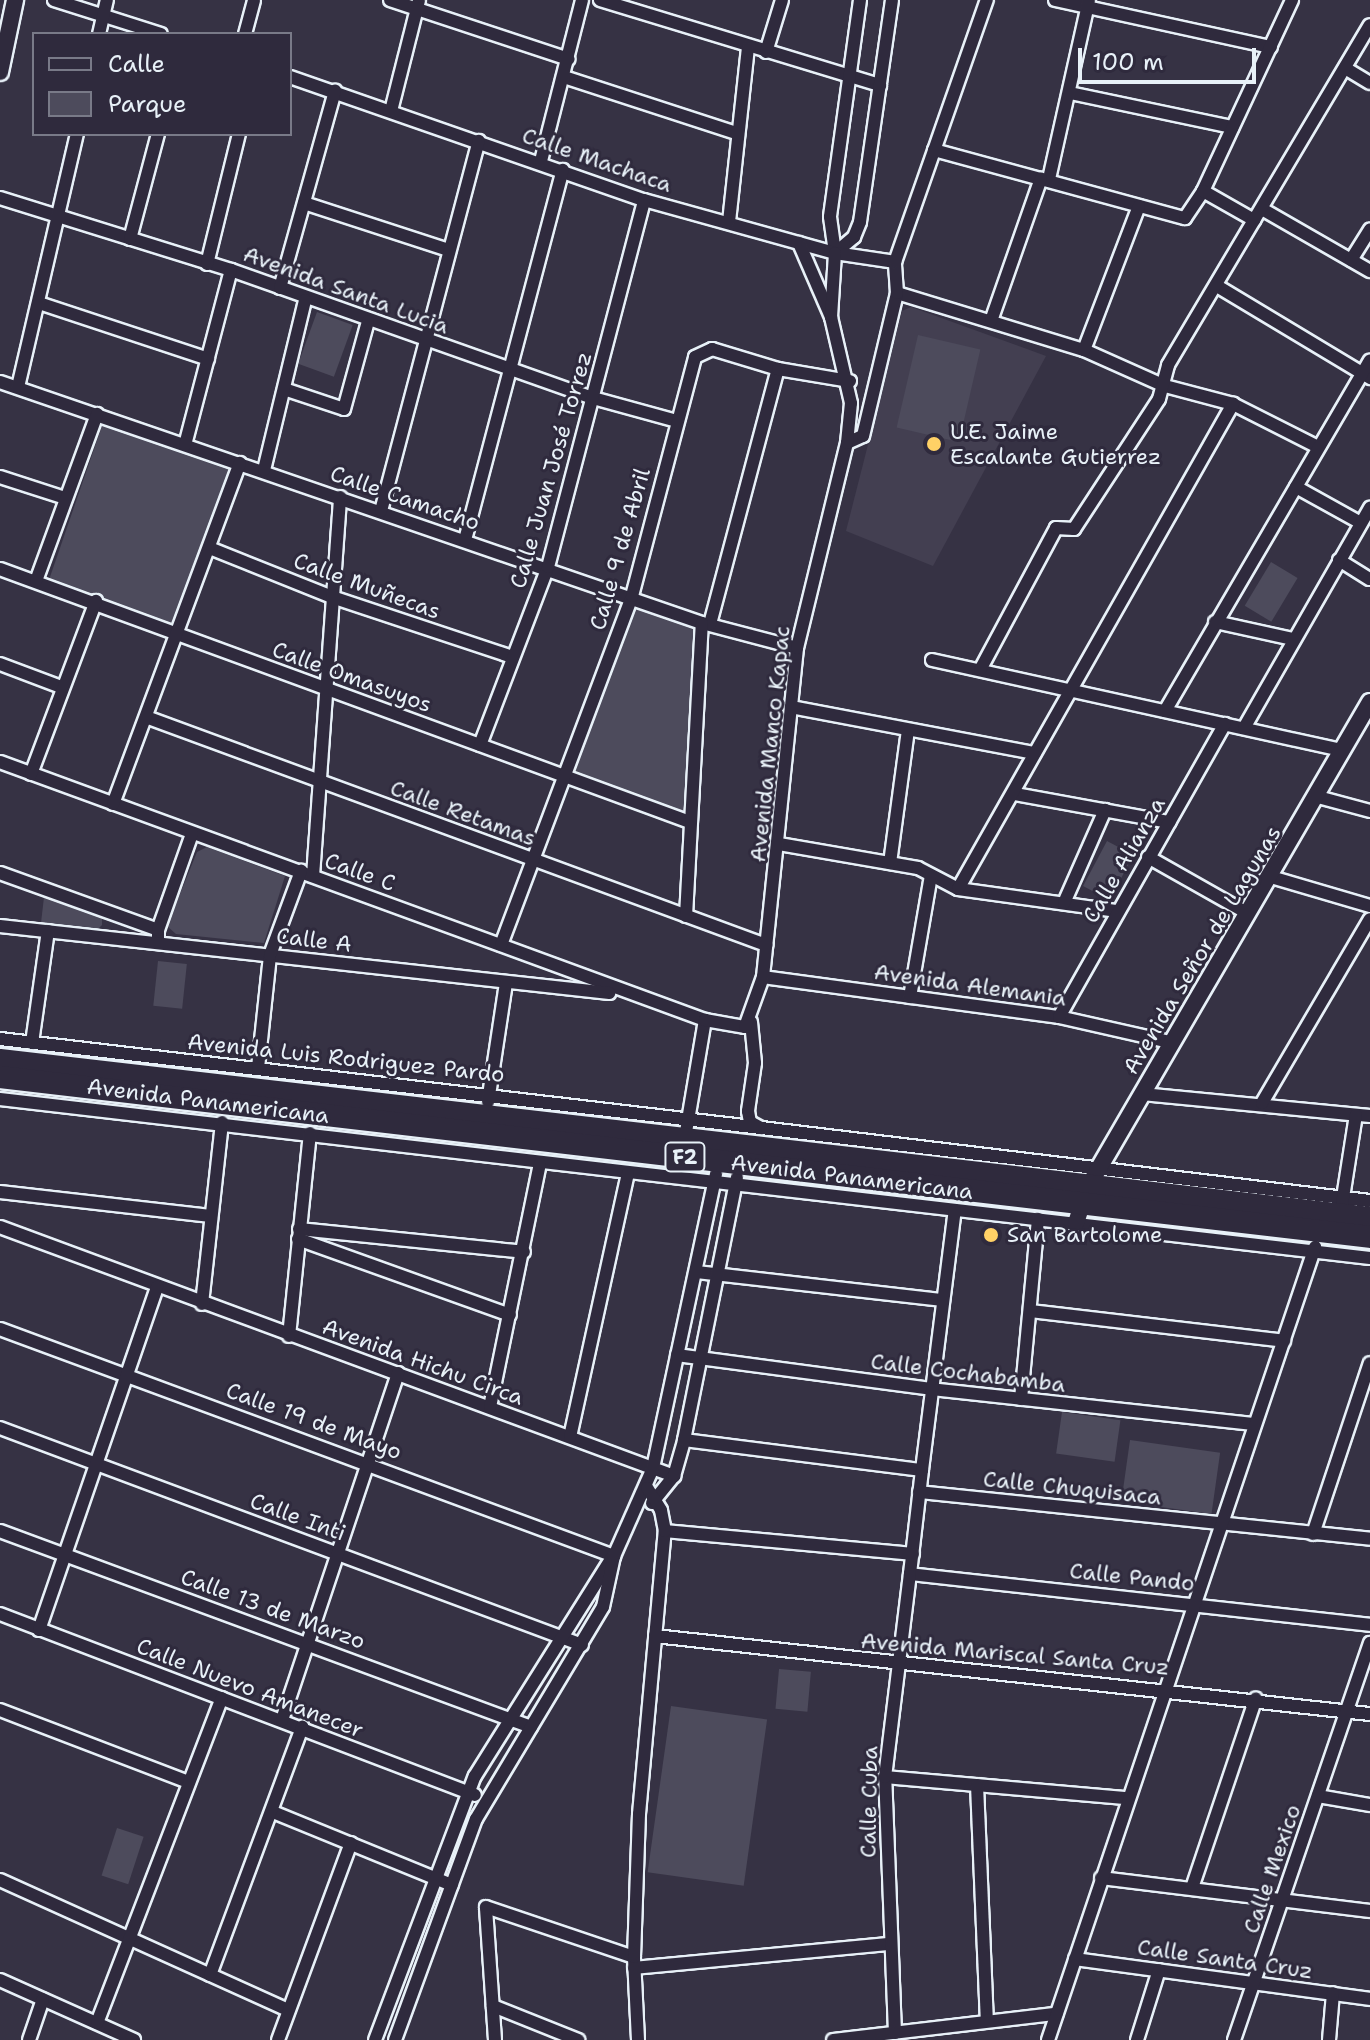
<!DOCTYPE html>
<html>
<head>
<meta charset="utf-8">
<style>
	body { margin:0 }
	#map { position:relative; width:1370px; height:2040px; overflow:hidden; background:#363244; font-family:"Shantell Sans",sans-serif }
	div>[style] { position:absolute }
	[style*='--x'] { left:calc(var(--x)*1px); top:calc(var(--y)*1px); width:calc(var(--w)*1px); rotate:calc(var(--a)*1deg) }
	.built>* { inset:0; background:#433f51 }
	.green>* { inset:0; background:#4d4b5c; transform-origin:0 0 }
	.roads { filter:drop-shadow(2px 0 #e8f1f8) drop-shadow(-2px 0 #e8f1f8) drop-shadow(0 2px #e8f1f8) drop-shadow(0 -2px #e8f1f8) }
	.street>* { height:12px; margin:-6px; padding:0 6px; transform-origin:6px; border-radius:6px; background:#2f2a3d }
	.secondary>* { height:16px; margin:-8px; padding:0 8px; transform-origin:8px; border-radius:8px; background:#2f2a3d }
	.highway>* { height:22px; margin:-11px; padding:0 11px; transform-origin:11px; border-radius:11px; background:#2f2a3d }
	.dots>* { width:22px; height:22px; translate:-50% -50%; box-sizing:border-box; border:4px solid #2f2a3d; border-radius:50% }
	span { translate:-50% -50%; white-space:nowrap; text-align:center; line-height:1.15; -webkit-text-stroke:6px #2f2a3d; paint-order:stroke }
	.shield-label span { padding:2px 6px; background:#2f2a3d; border:2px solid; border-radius:6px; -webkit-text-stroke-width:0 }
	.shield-label { font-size:20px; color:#e8f1f8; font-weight:700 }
	.street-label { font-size:22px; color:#e8f1f8 }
	.poi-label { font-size:22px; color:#e8f1f8 }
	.left { translate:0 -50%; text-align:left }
	.legend { position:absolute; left:32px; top:32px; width:260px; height:104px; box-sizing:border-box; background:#2f2a3d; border:2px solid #797a88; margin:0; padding:10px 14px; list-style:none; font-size:24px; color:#e8f1f8 }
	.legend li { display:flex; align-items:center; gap:16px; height:40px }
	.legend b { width:40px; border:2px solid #797a88 }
	.scale { position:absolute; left:1078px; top:48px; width:178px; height:36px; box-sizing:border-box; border:4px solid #e8f1f8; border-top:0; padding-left:10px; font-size:24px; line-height:28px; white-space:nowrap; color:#e8f1f8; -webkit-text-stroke:6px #2f2a3d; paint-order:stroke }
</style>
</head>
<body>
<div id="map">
	<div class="built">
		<i style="clip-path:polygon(911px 307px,1046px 356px,933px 566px,846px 531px,902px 311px)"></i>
	</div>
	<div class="green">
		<i style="left:317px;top:312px;width:38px;height:55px;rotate:20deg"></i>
		<i style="left:918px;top:335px;width:64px;height:95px;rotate:13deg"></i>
		<i style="left:103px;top:423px;width:141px;height:167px;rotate:19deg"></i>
		<i style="left:1271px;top:562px;width:31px;height:51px;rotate:31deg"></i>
		<i style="clip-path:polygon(636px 605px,698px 627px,688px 814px,573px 772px)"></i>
		<i style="left:1107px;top:841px;width:30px;height:51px;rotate:28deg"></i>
		<i style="clip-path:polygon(207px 847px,285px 876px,264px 943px,176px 934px,167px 926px,197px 852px)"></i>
		<i style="clip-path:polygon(44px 897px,102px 918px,102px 925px,98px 929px,41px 923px)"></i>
		<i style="left:158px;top:961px;width:29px;height:45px;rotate:6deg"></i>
		<i style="left:1062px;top:1412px;width:59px;height:42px;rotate:8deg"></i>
		<i style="left:1130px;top:1440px;width:91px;height:62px;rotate:8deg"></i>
		<i style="left:779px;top:1669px;width:32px;height:40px;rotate:5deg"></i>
		<i style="left:671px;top:1706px;width:97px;height:168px;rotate:8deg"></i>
		<i style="left:117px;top:1828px;width:28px;height:50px;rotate:18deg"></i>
	</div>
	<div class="roads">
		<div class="street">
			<i style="--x:54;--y:0;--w:112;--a:17.6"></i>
			<i style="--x:390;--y:0;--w:188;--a:18.3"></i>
			<i style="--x:600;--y:0;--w:293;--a:16.9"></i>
			<i style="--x:860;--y:0;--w:219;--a:97.9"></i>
			<i style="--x:830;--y:217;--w:36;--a:82"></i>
			<i style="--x:835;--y:253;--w:25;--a:-40"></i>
			<i style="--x:854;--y:237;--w:16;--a:-68"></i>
			<i style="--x:860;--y:222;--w:224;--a:-81.8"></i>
			<i style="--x:1055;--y:0;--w:221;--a:12.3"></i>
			<i style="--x:99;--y:34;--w:35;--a:-77"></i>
			<i style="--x:245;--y:34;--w:35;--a:-75"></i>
			<i style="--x:766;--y:52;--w:54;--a:-72.9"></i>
			<i style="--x:1345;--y:68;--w:29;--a:31"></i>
			<i style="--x:290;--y:77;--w:375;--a:19.2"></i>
			<i style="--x:644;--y:200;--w:198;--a:15.5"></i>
			<i style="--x:835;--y:253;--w:61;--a:8.5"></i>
			<i style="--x:564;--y:77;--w:181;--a:18"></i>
			<i style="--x:1070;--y:93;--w:166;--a:11.9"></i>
			<i style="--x:391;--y:111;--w:114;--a:-75.8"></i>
			<i style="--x:934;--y:150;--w:260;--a:15.2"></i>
			<i style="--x:1185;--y:218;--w:32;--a:-56"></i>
			<i style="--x:1203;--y:191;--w:211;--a:-65"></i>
			<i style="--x:541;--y:161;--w:166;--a:-75.7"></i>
			<i style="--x:1049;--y:179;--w:183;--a:-77.4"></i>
			<i style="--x:1203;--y:191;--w:59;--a:29.6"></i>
			<i style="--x:0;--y:198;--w:242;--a:17.3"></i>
			<i style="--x:231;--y:270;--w:384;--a:19.5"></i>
			<i style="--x:593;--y:398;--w:87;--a:15.3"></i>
			<i style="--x:304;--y:203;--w:152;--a:18"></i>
			<i style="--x:1262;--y:209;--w:125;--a:29.9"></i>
			<i style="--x:729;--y:222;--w:175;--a:-83.8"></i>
			<i style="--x:130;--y:239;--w:109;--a:-75.1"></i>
			<i style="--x:799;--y:243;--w:81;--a:66.6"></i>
			<i style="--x:1351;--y:260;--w:36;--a:-58"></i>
			<i style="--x:207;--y:264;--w:134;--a:-76.2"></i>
			<i style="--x:1217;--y:286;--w:179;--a:31"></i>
			<i style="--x:280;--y:288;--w:205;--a:-74.4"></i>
			<i style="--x:897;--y:293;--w:195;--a:17"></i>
			<i style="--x:1084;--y:350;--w:89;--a:24"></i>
			<i style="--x:1165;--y:386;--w:70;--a:14.8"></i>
			<i style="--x:1233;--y:404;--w:95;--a:26.8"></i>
			<i style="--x:39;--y:303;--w:178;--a:18.3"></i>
			<i style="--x:991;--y:321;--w:151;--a:-70.7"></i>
			<i style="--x:1084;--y:350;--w:154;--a:-69.1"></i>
			<i style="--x:0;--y:382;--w:742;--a:18.95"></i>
			<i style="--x:702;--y:623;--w:98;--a:14.7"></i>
			<i style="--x:18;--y:387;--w:260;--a:-76.9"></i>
			<i style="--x:284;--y:389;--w:63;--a:18.4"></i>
			<i style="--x:344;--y:409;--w:91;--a:-74.7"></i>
			<i style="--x:847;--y:443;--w:17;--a:-24"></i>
			<i style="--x:863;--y:436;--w:147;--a:-76.6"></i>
			<i style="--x:897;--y:293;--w:31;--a:-94"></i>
			<i style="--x:895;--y:262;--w:278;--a:-70.7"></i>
			<i style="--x:185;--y:445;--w:181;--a:-75.3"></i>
			<i style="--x:264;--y:470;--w:175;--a:-76.4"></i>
			<i style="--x:0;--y:477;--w:68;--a:17.9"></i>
			<i style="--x:1296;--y:487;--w:74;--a:29"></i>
			<i style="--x:381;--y:511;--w:383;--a:-75.2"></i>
			<i style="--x:465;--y:540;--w:383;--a:-75.2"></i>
			<i style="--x:212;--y:549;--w:129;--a:21.8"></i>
			<i style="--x:332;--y:597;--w:190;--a:18.4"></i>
			<i style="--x:1339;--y:560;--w:36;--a:32"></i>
			<i style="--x:0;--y:569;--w:735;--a:20.14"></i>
			<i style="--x:36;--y:581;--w:178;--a:-69.9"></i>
			<i style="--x:1215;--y:622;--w:80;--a:12.3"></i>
			<i style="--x:710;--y:624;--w:264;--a:-75.1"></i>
			<i style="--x:932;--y:660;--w:421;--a:12.4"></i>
			<i style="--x:0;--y:664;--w:65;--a:20.7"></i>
			<i style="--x:980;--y:670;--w:161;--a:-61.8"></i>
			<i style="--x:1056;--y:528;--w:18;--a:3"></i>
			<i style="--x:1074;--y:529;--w:155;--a:-56.8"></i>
			<i style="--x:1159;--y:399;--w:35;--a:-75"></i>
			<i style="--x:1168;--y:365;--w:395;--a:-59.3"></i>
			<i style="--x:791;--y:707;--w:248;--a:10.7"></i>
			<i style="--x:1165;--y:711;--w:406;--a:-59.7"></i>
			<i style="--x:146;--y:717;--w:661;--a:20.19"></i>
			<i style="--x:1244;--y:728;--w:254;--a:-60.2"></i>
			<i style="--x:480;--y:745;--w:191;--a:-69.1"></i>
			<i style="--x:548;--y:567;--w:379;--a:-75.3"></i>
			<i style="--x:0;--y:762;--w:751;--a:20.1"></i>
			<i style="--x:31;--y:774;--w:185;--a:-69.4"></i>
			<i style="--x:1015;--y:794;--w:157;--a:10.3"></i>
			<i style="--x:1318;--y:797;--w:54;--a:15.1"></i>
			<i style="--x:113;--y:804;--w:364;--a:-69.6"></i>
			<i style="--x:779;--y:844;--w:141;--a:9.8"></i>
			<i style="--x:918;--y:868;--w:45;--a:27.7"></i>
			<i style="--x:958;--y:889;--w:161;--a:7.9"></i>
			<i style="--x:1148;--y:857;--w:114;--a:29.5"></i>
			<i style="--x:890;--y:863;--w:134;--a:-82.3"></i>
			<i style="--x:0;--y:873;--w:168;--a:19.8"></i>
			<i style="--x:158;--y:930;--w:10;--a:90"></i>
			<i style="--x:313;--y:876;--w:380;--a:-85.9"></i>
			<i style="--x:1271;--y:877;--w:103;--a:16.3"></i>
			<i style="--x:958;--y:889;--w:558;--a:-60.45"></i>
			<i style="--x:1064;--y:903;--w:102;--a:-66.2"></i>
			<i style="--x:686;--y:916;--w:293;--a:-86.9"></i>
			<i style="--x:0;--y:926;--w:613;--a:6.28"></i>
			<i style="--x:158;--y:930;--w:102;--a:-70.5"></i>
			<i style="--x:501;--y:945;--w:373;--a:-69.4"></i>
			<i style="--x:632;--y:596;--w:247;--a:-75.2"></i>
			<i style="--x:695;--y:357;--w:19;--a:-25"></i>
			<i style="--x:712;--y:349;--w:69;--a:16.9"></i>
			<i style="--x:778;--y:369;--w:73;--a:9.5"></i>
			<i style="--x:763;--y:977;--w:299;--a:7.7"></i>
			<i style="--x:1059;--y:1017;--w:114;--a:12.7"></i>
			<i style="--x:910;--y:997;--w:123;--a:-80.2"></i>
			<i style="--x:1059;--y:1017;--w:337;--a:-60.5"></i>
			<i style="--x:751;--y:1022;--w:41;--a:84.4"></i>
			<i style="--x:755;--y:1063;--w:49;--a:98.3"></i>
			<i style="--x:748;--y:1111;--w:11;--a:80"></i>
			<i style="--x:750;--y:1122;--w:13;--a:29"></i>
			<i style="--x:761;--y:1128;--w:613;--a:6.84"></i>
			<i style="--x:0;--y:1039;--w:766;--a:6.67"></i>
			<i style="--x:32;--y:1043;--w:113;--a:-81.9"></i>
			<i style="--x:258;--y:1068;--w:114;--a:-83.9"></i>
			<i style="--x:270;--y:955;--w:90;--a:-69.7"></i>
			<i style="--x:1142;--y:1094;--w:229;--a:5.5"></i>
			<i style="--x:0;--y:1099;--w:1379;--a:6.62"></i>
			<i style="--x:488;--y:1102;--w:120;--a:-81.4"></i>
			<i style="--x:1262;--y:1103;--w:213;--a:-59.6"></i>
			<i style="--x:685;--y:1138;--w:120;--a:-80.4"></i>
			<i style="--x:705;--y:1020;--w:41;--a:9.9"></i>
			<i style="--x:745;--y:1027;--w:53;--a:-70.2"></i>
			<i style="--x:763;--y:977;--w:331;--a:-84.1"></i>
			<i style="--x:797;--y:648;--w:211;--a:-76.3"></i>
			<i style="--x:847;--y:443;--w:40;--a:-84.3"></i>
			<i style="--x:851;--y:403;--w:88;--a:-103.1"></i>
			<i style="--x:831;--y:317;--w:64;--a:-86.4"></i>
			<i style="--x:0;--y:1192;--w:212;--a:6.5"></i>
			<i style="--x:1342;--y:1204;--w:90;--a:-81.1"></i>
			<i style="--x:0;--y:1227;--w:719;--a:20.28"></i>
			<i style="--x:299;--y:1229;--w:226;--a:5.8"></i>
			<i style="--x:298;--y:1239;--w:225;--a:19.7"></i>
			<i style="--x:696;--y:1272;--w:247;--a:6.5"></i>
			<i style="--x:202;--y:1304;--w:183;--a:-83.7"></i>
			<i style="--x:1030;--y:1311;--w:256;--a:6.7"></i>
			<i style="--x:0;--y:1329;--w:655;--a:20.29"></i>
			<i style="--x:289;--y:1336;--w:204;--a:-84.1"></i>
			<i style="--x:677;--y:1355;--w:256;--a:7.6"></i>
			<i style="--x:931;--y:1389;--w:325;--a:6.2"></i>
			<i style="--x:1021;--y:1399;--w:181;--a:-84.6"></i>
			<i style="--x:490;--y:1407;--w:248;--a:-78.4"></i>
			<i style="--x:0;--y:1428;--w:621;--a:20.45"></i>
			<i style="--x:570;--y:1437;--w:270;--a:-77.6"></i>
			<i style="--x:684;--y:1440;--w:240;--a:7.2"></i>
			<i style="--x:922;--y:1470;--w:105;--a:96.6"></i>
			<i style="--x:910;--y:1574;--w:463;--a:6.3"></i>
			<i style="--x:922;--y:1470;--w:262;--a:-82.8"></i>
			<i style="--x:919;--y:1492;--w:453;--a:5.9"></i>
			<i style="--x:652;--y:1503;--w:35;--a:-51"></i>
			<i style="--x:674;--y:1476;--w:37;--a:-74"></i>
			<i style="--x:684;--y:1440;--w:268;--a:-78.6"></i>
			<i style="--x:0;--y:1531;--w:566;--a:20.26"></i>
			<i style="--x:665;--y:1531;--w:249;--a:5.3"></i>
			<i style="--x:1313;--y:1534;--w:180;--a:-71.6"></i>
			<i style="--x:0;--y:1614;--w:508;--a:20.86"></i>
			<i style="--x:39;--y:1630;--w:363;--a:-71"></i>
			<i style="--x:655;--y:1636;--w:719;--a:6.23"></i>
			<i style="--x:0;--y:1710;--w:202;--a:20.9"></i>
			<i style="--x:282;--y:1720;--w:366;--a:-71.5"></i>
			<i style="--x:885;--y:1777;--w:243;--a:5"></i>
			<i style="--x:977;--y:1785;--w:236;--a:87.6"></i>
			<i style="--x:1318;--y:1796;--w:53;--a:9.8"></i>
			<i style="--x:273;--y:1812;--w:193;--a:22.2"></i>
			<i style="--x:1101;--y:1878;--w:271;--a:7"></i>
			<i style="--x:0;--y:1880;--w:316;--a:24.3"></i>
			<i style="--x:1192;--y:1888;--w:200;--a:-71.4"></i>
			<i style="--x:1075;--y:1959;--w:298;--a:7.7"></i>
			<i style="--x:634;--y:1968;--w:257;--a:-5.4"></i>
			<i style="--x:210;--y:1975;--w:265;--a:-69.6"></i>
			<i style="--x:0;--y:1980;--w:147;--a:24.1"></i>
			<i style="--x:493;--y:2006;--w:92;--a:21.8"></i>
			<i style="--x:97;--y:2023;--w:348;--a:-69"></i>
			<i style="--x:895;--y:2033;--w:256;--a:-92.2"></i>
			<i style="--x:885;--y:1777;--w:205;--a:-83"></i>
			<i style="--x:29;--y:2040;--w:43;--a:-71.1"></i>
			<i style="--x:278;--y:2040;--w:210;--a:-69.7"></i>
			<i style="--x:375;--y:2040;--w:282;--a:-69.3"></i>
			<i style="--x:475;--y:1776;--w:257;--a:-57.9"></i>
			<i style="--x:395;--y:2040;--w:235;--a:-69.9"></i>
			<i style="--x:476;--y:1819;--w:247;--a:-59.1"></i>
			<i style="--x:603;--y:1607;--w:52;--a:-77.8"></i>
			<i style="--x:614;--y:1556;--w:96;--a:-66.1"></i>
			<i style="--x:653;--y:1468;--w:301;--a:-77.9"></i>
			<i style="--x:495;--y:2040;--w:133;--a:-93.9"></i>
			<i style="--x:486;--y:1907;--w:156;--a:18.7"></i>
			<i style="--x:638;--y:2040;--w:83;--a:-92.8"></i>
			<i style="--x:634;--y:1957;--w:143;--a:-88"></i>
			<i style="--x:639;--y:1814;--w:284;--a:-84.8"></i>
			<i style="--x:665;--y:1531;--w:21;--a:-101"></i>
			<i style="--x:661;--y:1510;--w:26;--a:-122"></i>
			<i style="--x:833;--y:2040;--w:225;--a:-6.7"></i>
			<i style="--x:1048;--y:2040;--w:837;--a:-71.39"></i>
			<i style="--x:1137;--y:2040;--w:73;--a:-72.6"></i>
			<i style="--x:1234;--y:2040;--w:420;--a:-71.1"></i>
			<i style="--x:1329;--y:2040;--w:47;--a:-85.1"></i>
		</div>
		<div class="secondary">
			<i style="--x:0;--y:72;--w:74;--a:-78.2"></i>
			<i style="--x:1076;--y:1223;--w:38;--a:-72"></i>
			<i style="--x:1088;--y:1187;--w:561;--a:-59.82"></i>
		</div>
		<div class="highway">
			<i style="--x:0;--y:1060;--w:1379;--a:6.58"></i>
			<i style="--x:0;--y:1077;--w:1379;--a:6.66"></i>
		</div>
	</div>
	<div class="dots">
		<i style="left:934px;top:444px;background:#ffd166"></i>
		<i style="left:991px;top:1235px;background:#ffd166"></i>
	</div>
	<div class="shield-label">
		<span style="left:685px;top:1157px">F2</span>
	</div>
	<div class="street-label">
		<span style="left:597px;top:160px;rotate:19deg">Calle Machaca</span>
		<span style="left:346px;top:290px;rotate:20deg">Avenida Santa Lucia</span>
		<span style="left:551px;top:470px;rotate:-74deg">Calle Juan José Torrez</span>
		<span style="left:405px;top:498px;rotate:19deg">Calle Camacho</span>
		<span style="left:620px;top:549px;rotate:-74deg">Calle 9 de Abril</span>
		<span style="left:367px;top:586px;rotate:20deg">Calle Muñecas</span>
		<span style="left:352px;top:677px;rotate:20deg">Calle Omasuyos</span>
		<span style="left:770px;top:744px;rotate:-84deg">Avenida Manco Kapac</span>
		<span style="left:463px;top:813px;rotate:20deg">Calle Retamas</span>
		<span style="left:1124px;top:860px;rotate:-60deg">Calle Alianza</span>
		<span style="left:360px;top:872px;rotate:20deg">Calle C</span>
		<span style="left:314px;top:940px;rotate:7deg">Calle A</span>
		<span style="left:1202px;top:950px;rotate:-59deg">Avenida Señor de Lagunas</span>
		<span style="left:970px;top:985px;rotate:8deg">Avenida Alemania</span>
		<span style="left:346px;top:1058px;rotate:6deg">Avenida Luis Rodriguez Pardo</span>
		<span style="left:208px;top:1101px;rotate:7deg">Avenida Panamericana</span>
		<span style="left:852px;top:1177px;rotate:7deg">Avenida Panamericana</span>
		<span style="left:423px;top:1362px;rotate:20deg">Avenida Hichu Circa</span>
		<span style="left:968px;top:1373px;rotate:7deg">Calle Cochabamba</span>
		<span style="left:314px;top:1421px;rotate:20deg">Calle 19 de Mayo</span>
		<span style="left:1072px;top:1488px;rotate:6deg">Calle Chuquisaca</span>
		<span style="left:298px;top:1517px;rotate:20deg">Calle Inti</span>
		<span style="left:1132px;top:1577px;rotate:6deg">Calle Pando</span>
		<span style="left:273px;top:1609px;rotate:20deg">Calle 13 de Marzo</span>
		<span style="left:1015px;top:1654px;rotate:5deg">Avenida Mariscal Santa Cruz</span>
		<span style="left:250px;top:1688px;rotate:21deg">Calle Nuevo Amanecer</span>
		<span style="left:869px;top:1802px;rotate:-89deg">Calle Cuba</span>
		<span style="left:1272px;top:1869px;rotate:-71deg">Calle Mexico</span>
		<span style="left:1225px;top:1959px;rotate:8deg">Calle Santa Cruz</span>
	</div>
	<div class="poi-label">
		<span class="left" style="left:950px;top:444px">U.E. Jaime<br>Escalante Gutierrez</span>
		<span class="left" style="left:1007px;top:1235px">San Bartolome</span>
	</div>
	<ul class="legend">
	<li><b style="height:10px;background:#2f2a3d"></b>Calle</li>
	<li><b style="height:22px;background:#4d4b5c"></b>Parque</li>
	</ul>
	<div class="scale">100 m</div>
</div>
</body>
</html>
